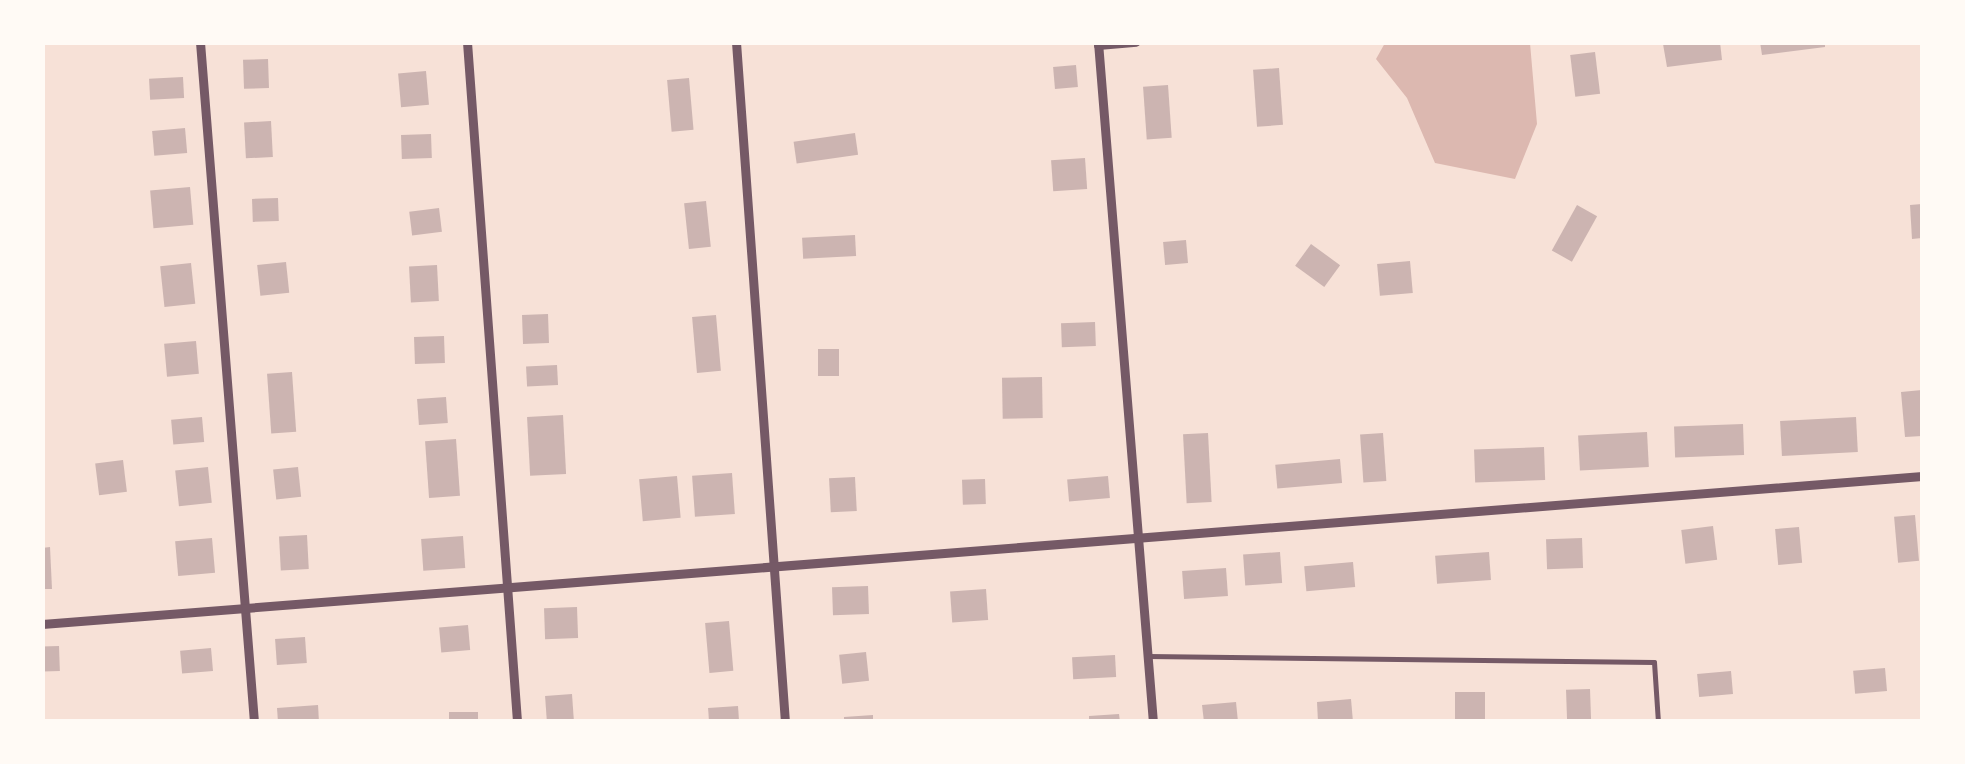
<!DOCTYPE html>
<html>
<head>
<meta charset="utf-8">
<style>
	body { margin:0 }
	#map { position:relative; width:1965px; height:764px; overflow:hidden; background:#f7e1d7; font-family:"Open Sans",sans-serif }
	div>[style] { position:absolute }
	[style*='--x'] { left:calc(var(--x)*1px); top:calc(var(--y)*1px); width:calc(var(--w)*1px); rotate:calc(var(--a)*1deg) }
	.water>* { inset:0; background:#dcb8b0 }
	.building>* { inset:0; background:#ccb4b1; transform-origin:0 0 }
	.service>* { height:5px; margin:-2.5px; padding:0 2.5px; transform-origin:2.5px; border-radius:2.5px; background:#755966 }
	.minor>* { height:9px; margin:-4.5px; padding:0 4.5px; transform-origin:4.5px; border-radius:4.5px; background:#755966 }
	span { translate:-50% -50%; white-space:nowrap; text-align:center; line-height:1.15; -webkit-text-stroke:8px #fffaf5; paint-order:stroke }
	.frame { position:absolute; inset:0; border:45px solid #fffaf5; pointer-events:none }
</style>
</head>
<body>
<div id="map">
	<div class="water">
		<i style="clip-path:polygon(1385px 43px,1530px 43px,1537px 124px,1515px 179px,1435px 163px,1407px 98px,1376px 59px)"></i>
	</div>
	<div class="building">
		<i style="clip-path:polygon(1720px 42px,1722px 60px,1667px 67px,1663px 44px)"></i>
		<i style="clip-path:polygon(1760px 42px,1825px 42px,1825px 47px,1762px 55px)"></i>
		<i style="left:1595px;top:52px;width:42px;height:25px;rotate:83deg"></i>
		<i style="left:268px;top:59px;width:29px;height:25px;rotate:88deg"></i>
		<i style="left:1076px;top:65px;width:22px;height:23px;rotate:85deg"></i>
		<i style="left:1279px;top:68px;width:57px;height:26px;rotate:86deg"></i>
		<i style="left:426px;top:71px;width:34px;height:28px;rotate:85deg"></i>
		<i style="left:183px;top:77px;width:21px;height:34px;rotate:87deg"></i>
		<i style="left:689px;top:78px;width:52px;height:22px;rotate:85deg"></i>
		<i style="left:1168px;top:85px;width:53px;height:25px;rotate:86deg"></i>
		<i style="left:271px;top:121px;width:36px;height:27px;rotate:87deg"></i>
		<i style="left:185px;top:128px;width:25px;height:33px;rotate:85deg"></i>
		<i style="left:855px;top:133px;width:22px;height:62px;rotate:82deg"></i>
		<i style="left:431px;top:134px;width:24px;height:30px;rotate:88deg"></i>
		<i style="left:1085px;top:158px;width:31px;height:34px;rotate:86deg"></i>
		<i style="left:190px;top:187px;width:38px;height:40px;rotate:85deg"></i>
		<i style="left:278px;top:198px;width:23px;height:26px;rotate:88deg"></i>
		<i style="left:706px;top:201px;width:46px;height:22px;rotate:84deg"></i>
		<i style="clip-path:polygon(1922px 204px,1922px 238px,1912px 239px,1910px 205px)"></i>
		<i style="left:1577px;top:205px;width:23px;height:52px;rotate:29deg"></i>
		<i style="left:439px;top:208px;width:24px;height:30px;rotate:83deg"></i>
		<i style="left:855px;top:235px;width:21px;height:53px;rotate:87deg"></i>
		<i style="left:1186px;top:240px;width:23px;height:23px;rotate:85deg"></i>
		<i style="left:1311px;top:244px;width:36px;height:27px;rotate:36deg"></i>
		<i style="left:1410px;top:261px;width:32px;height:33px;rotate:85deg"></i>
		<i style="left:286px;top:262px;width:31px;height:29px;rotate:84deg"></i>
		<i style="left:191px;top:263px;width:41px;height:31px;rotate:84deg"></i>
		<i style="left:437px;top:265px;width:36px;height:28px;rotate:87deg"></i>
		<i style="left:548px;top:314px;width:29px;height:26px;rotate:88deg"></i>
		<i style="left:716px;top:315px;width:56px;height:24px;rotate:85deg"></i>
		<i style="left:1095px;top:322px;width:24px;height:34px;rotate:88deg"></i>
		<i style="left:444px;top:336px;width:27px;height:30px;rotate:88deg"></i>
		<i style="left:196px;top:341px;width:33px;height:32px;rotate:85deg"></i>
		<i style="left:818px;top:349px;width:21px;height:27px"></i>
		<i style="left:557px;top:365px;width:20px;height:31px;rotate:87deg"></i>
		<i style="left:292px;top:372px;width:60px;height:25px;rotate:86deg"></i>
		<i style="left:1042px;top:377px;width:41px;height:40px;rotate:89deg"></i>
		<i style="clip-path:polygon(1922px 390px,1922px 436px,1905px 437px,1901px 392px)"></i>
		<i style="left:446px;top:397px;width:26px;height:29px;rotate:86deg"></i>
		<i style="left:563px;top:415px;width:59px;height:36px;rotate:87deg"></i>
		<i style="left:202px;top:417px;width:25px;height:31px;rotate:85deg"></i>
		<i style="left:1856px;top:417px;width:35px;height:76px;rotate:87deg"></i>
		<i style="left:1743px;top:424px;width:31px;height:69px;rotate:88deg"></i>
		<i style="left:1647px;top:432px;width:35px;height:69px;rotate:87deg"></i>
		<i style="left:1208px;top:433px;width:69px;height:25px;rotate:87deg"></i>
		<i style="left:1383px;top:433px;width:48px;height:23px;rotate:86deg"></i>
		<i style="left:456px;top:439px;width:57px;height:31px;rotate:86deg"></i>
		<i style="left:1544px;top:447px;width:33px;height:70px;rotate:88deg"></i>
		<i style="left:1340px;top:459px;width:24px;height:65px;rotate:85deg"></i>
		<i style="left:123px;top:460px;width:32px;height:28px;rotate:83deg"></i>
		<i style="left:208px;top:467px;width:36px;height:33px;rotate:84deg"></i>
		<i style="left:298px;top:467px;width:30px;height:25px;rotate:84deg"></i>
		<i style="left:732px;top:473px;width:41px;height:40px;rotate:86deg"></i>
		<i style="left:677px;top:476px;width:42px;height:38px;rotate:85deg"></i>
		<i style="left:1108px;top:476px;width:22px;height:41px;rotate:85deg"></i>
		<i style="left:855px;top:477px;width:34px;height:26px;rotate:87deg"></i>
		<i style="left:985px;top:479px;width:25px;height:23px;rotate:88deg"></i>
		<i style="left:1915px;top:515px;width:46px;height:21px;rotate:85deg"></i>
		<i style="left:1713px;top:526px;width:34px;height:32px;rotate:83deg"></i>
		<i style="left:1799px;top:527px;width:36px;height:24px;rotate:85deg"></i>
		<i style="left:307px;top:535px;width:34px;height:28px;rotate:87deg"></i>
		<i style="left:463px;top:536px;width:32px;height:42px;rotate:86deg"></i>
		<i style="left:212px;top:538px;width:35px;height:37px;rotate:85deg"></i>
		<i style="left:1582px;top:538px;width:30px;height:36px;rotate:88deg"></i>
		<i style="clip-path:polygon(50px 547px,52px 589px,42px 589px,42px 548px)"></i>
		<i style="left:1280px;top:552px;width:31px;height:37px;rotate:86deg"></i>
		<i style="left:1489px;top:552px;width:28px;height:54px;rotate:86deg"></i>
		<i style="left:1353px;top:562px;width:25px;height:49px;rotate:85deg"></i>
		<i style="left:1226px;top:568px;width:28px;height:44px;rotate:86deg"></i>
		<i style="left:868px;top:586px;width:28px;height:36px;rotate:88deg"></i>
		<i style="left:986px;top:589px;width:31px;height:36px;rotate:86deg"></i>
		<i style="left:577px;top:607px;width:31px;height:33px;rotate:88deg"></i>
		<i style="left:729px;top:621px;width:50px;height:24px;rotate:85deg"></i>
		<i style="left:468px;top:625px;width:25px;height:29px;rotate:85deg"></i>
		<i style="left:305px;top:637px;width:26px;height:30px;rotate:86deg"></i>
		<i style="left:59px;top:646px;width:25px;height:17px;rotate:88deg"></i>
		<i style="left:211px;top:648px;width:23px;height:31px;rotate:85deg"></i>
		<i style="left:866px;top:652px;width:29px;height:27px;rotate:84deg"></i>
		<i style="left:1115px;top:655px;width:22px;height:43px;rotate:87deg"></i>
		<i style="left:1885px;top:668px;width:23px;height:32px;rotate:85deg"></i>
		<i style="left:1731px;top:671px;width:23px;height:34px;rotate:85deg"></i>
		<i style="left:1590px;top:689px;width:31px;height:24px;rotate:88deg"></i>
		<i style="left:1455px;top:692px;width:30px;height:30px"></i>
		<i style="left:572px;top:694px;width:28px;height:27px;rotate:86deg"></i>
		<i style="clip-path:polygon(1351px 699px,1353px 722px,1318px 722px,1317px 702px)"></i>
		<i style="clip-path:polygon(1236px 702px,1238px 722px,1204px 722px,1202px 705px)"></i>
		<i style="clip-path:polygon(318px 705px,319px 722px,278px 722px,277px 708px)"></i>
		<i style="left:738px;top:706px;width:16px;height:30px;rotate:86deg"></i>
		<i style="left:449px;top:712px;width:29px;height:10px"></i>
		<i style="clip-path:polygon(1119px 714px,1120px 722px,1089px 722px,1089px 716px)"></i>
		<i style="clip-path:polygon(873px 715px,873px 722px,844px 722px,844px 717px)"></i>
	</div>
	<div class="service">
		<i style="--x:1148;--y:656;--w:506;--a:0.68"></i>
		<i style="--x:1654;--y:662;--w:60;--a:86.2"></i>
	</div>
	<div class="minor">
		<i style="--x:200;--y:42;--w:682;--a:85.46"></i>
		<i style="--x:467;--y:42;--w:682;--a:85.79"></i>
		<i style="--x:736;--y:42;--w:682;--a:85.88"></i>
		<i style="--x:1098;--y:42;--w:682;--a:85.38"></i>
		<i style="--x:1098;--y:45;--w:38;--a:-5"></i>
		<i style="--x:42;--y:624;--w:1886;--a:-4.5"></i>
	</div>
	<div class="frame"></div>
</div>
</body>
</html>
